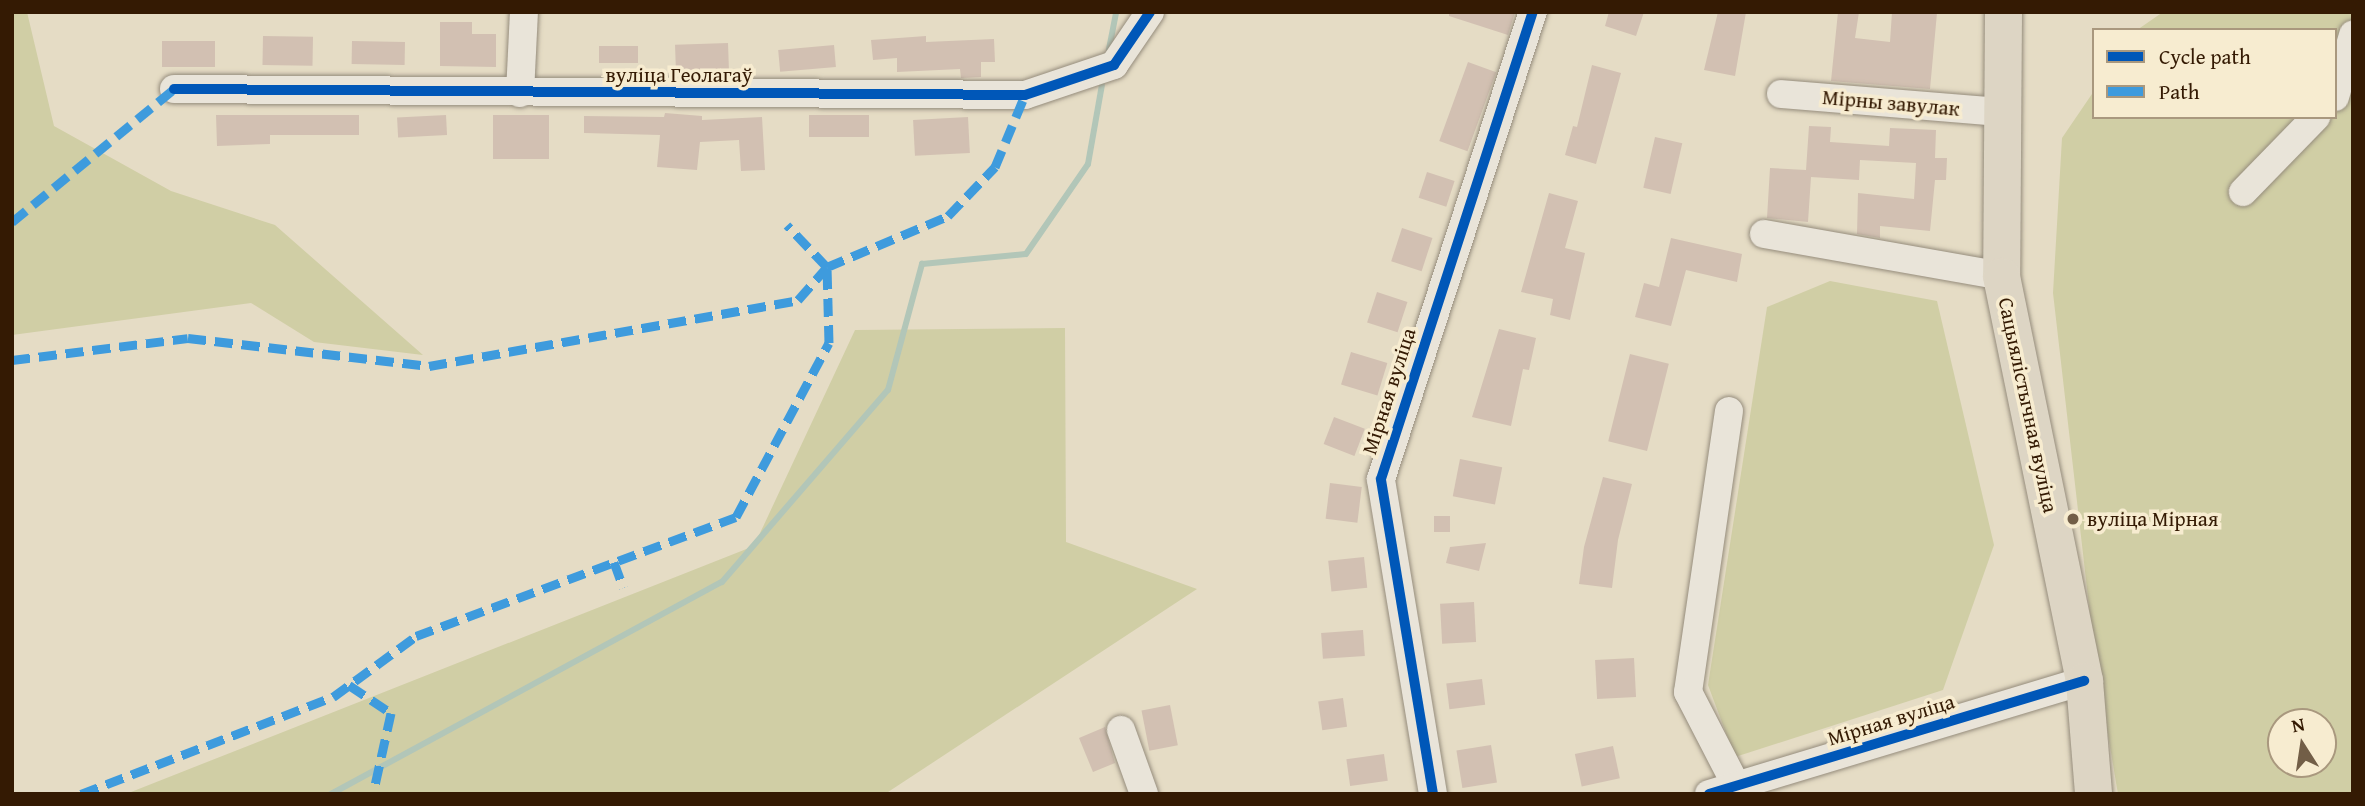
<!DOCTYPE html>
<html>
<head>
<meta charset="utf-8">
<style>
  body { margin:0 }
  #map { position:relative; width:2365px; height:806px; overflow:hidden; background:#e5dcc5; font-family:"Gentium Book Plus",serif }
  div>[style] { position:absolute }
  .green>* { inset:0; background:#d0cea5 }
  .stream>* { height:6px; margin:-3px; padding:0 3px; transform-origin:3px; border-radius:3px; background:#b2c6b8 }
  .building>* { inset:0; background:#d2c0b2; transform-origin:0 0 }
  .roads { filter:drop-shadow(0 0 2px #958c7c) drop-shadow(0 0 2px #958c7c) }
  .minor>* { height:28px; margin:-14px; padding:0 14px; transform-origin:14px; border-radius:14px; background:#e9e4d9 }
  .major>* { height:37px; margin:-18.5px; padding:0 18.5px; transform-origin:18.5px; border-radius:18.5px; background:#ddd5c4 }
  .quiet>* { height:9px; margin-top:-4.5px; transform-origin:0; background:repeating-linear-gradient(90deg,#3e9bdd 0 18px,transparent 0 27px) }
  .cycleway>* { height:10px; margin:-5px; padding:0 5px; transform-origin:5px; border-radius:5px; background:#0057b8 }
  .dots>* { width:19px; height:19px; translate:-50% -50%; box-sizing:border-box; border:4px solid #f7ecd0; border-radius:50% }
  span { translate:-50% -50%; white-space:nowrap; text-align:center; line-height:1.15; -webkit-text-stroke:7px #f7ecd0; paint-order:stroke }
  .street-label { font-size:21px; color:#341a03 }
  .poi-label { font-size:21px; color:#341a03 }
  .left { translate:0 -50%; text-align:left }
  .frame { position:absolute; inset:0; border:14px solid #341a03; pointer-events:none }
  .legend { position:absolute; left:2092px; top:28px; width:245px; height:91px; box-sizing:border-box; background:#f7ecd0; border:2px solid #a9987e; margin:0; padding:9px 12px; list-style:none; font-size:21px; color:#341a03 }
  .legend li { display:flex; align-items:center; gap:14px; height:35px }
  .legend b { width:35px; border:2px solid #a9987e }
  .north { position:absolute; left:2267px; top:708px; width:70px; height:70px; box-sizing:border-box; background:#f7ecd0; border:2px solid #a9987e; border-radius:50%; rotate:348deg; font-size:19px; font-weight:700; line-height:28px; text-align:center; color:#341a03 }
  .north::after { content:''; display:block; margin:auto; width:24px; height:32px; background:#725e47; clip-path:polygon(50% 0,100% 100%,50% 72%,0 100%) }
</style>
</head>
<body>
<div id="map">
  <div class="green">
    <div style="clip-path:polygon(12px 12px,27px 12px,54px 126px,171px 191px,275px 225px,423px 355px,314px 342px,251px 303px,12px 335px)"></div>
    <div style="clip-path:polygon(evenodd,2163px 12px,2353px 12px,2353px 794px,2118px 794px,2095px 658px,2053px 293px,2062px 138px,2094px 91px,2094px 117px,2335px 117px,2335px 30px,2137px 30px,2163px 12px,2281px 722px,2323px 722px,2323px 764px,2281px 764px,2281px 722px)"></div>
    <div style="clip-path:polygon(1830px 281px,1937px 301px,1994px 545px,1943px 690px,1735px 757px,1708px 685px,1767px 307px)"></div>
    <div style="clip-path:polygon(1065px 328px,1066px 542px,1197px 589px,885px 794px,126px 794px,754px 546px,855px 330px)"></div>
  </div>
  <div class="stream">
    <div style="left:1109px;top:49px;width:38px;rotate:-79deg"></div>
    <div style="left:331px;top:794px;width:445px;rotate:-28.5deg"></div>
    <div style="left:722px;top:582px;width:254px;rotate:-49.2deg"></div>
    <div style="left:888px;top:390px;width:131px;rotate:-74.9deg"></div>
    <div style="left:922px;top:264px;width:104px;rotate:-5.5deg"></div>
    <div style="left:1026px;top:254px;width:109px;rotate:-55.4deg"></div>
    <div style="left:1088px;top:164px;width:80px;rotate:-80deg"></div>
  </div>
  <div class="building">
    <div style="clip-path:polygon(1449px 12px,1515px 12px,1508px 35px,1449px 16px)"></div>
    <div style="clip-path:polygon(1609px 12px,1644px 12px,1636px 36px,1605px 26px)"></div>
    <div style="clip-path:polygon(1718px 12px,1746px 12px,1735px 76px,1704px 70px)"></div>
    <div style="clip-path:polygon(1838px 12px,1859px 12px,1855px 38px,1890px 42px,1892px 12px,1937px 13px,1930px 89px,1831px 81px)"></div>
    <div style="clip-path:polygon(440px 22px,472px 22px,472px 34px,496px 34px,496px 67px,440px 66px)"></div>
    <div style="left:263px;top:36px;width:50px;height:29px;rotate:1deg"></div>
    <div style="clip-path:polygon(926px 36px,926px 42px,994px 39px,995px 62px,981px 62px,981px 77px,961px 78px,960px 69px,897px 72px,897px 58px,873px 60px,871px 40px)"></div>
    <div style="left:162px;top:41px;width:53px;height:26px"></div>
    <div style="left:352px;top:41px;width:53px;height:23px;rotate:1deg"></div>
    <div style="left:728px;top:43px;width:26px;height:53px;rotate:88deg"></div>
    <div style="left:834px;top:45px;width:22px;height:56px;rotate:85deg"></div>
    <div style="left:599px;top:46px;width:39px;height:17px"></div>
    <div style="left:1468px;top:62px;width:30px;height:84px;rotate:20deg"></div>
    <div style="clip-path:polygon(1592px 65px,1621px 73px,1596px 164px,1565px 155px,1573px 126px,1577px 127px)"></div>
    <div style="clip-path:polygon(665px 113px,702px 116px,702px 120px,762px 117px,765px 170px,741px 171px,739px 140px,700px 142px,697px 170px,657px 167px,660px 135px,584px 133px,584px 116px,664px 117px)"></div>
    <div style="clip-path:polygon(216px 115px,359px 115px,359px 135px,270px 135px,270px 144px,217px 146px)"></div>
    <div style="left:446px;top:115px;width:20px;height:49px;rotate:87deg"></div>
    <div style="left:549px;top:115px;width:44px;height:56px;rotate:90deg"></div>
    <div style="left:869px;top:115px;width:22px;height:60px;rotate:90deg"></div>
    <div style="left:968px;top:117px;width:36px;height:55px;rotate:87deg"></div>
    <div style="clip-path:polygon(1809px 126px,1831px 127px,1830px 142px,1889px 146px,1890px 128px,1936px 130px,1935px 158px,1947px 158px,1946px 180px,1935px 180px,1930px 231px,1880px 226px,1880px 238px,1857px 234px,1858px 193px,1914px 199px,1916px 163px,1860px 160px,1859px 180px,1811px 177px,1808px 222px,1767px 218px,1770px 168px,1806px 170px)"></div>
    <div style="left:1655px;top:137px;width:28px;height:52px;rotate:13deg"></div>
    <div style="left:1427px;top:172px;width:29px;height:27px;rotate:18deg"></div>
    <div style="clip-path:polygon(1549px 193px,1578px 201px,1565px 248px,1585px 253px,1570px 320px,1550px 315px,1553px 299px,1521px 292px)"></div>
    <div style="left:1402px;top:228px;width:32px;height:35px;rotate:18deg"></div>
    <div style="clip-path:polygon(1671px 238px,1742px 254px,1737px 282px,1686px 270px,1671px 326px,1635px 317px,1644px 283px,1659px 287px)"></div>
    <div style="left:1377px;top:292px;width:32px;height:32px;rotate:18deg"></div>
    <div style="clip-path:polygon(1499px 329px,1536px 338px,1529px 370px,1523px 369px,1511px 426px,1472px 417px)"></div>
    <div style="left:1351px;top:352px;width:38px;height:34px;rotate:17deg"></div>
    <div style="left:1630px;top:354px;width:40px;height:90px;rotate:14deg"></div>
    <div style="left:1334px;top:417px;width:33px;height:29px;rotate:21deg"></div>
    <div style="left:1460px;top:459px;width:43px;height:38px;rotate:11deg"></div>
    <div style="clip-path:polygon(1603px 477px,1632px 484px,1618px 540px,1612px 588px,1579px 584px,1584px 547px)"></div>
    <div style="left:1330px;top:483px;width:32px;height:36px;rotate:7deg"></div>
    <div style="left:1450px;top:516px;width:16px;height:16px;rotate:90deg"></div>
    <div style="clip-path:polygon(1486px 543px,1479px 571px,1446px 563px,1450px 547px)"></div>
    <div style="left:1364px;top:557px;width:31px;height:36px;rotate:84deg"></div>
    <div style="left:1474px;top:602px;width:40px;height:34px;rotate:87deg"></div>
    <div style="left:1363px;top:630px;width:26px;height:42px;rotate:86deg"></div>
    <div style="left:1634px;top:658px;width:39px;height:39px;rotate:87deg"></div>
    <div style="left:1482px;top:679px;width:26px;height:36px;rotate:83deg"></div>
    <div style="left:1343px;top:698px;width:29px;height:25px;rotate:82deg"></div>
    <div style="left:1170px;top:705px;width:41px;height:29px;rotate:79deg"></div>
    <div style="clip-path:polygon(1105px 727px,1115px 763px,1093px 772px,1079px 738px)"></div>
    <div style="left:1491px;top:745px;width:38px;height:35px;rotate:81deg"></div>
    <div style="left:1613px;top:746px;width:33px;height:39px;rotate:78deg"></div>
    <div style="left:1384px;top:754px;width:27px;height:38px;rotate:82deg"></div>
  </div>
  <div class="roads">
    <div class="minor">
      <div style="left:174px;top:89px;width:851px;rotate:0.4deg"></div>
      <div style="left:1025px;top:95px;width:94px;rotate:-18.6deg"></div>
      <div style="left:1114px;top:65px;width:64px;rotate:-55.8deg"></div>
      <div style="left:520px;top:93px;width:81px;rotate:-87.2deg"></div>
      <div style="left:1781px;top:94px;width:221px;rotate:4.7deg"></div>
      <div style="left:2335px;top:97px;width:65px;rotate:-73.8deg"></div>
      <div style="left:2243px;top:192px;width:105px;rotate:-45.8deg"></div>
      <div style="left:1764px;top:234px;width:241px;rotate:10deg"></div>
      <div style="left:1729px;top:411px;width:284px;rotate:98.3deg"></div>
      <div style="left:1688px;top:692px;width:107px;rotate:62.7deg"></div>
      <div style="left:1121px;top:730px;width:68px;rotate:70.2deg"></div>
      <div style="left:1433px;top:794px;width:319px;rotate:-99.4deg"></div>
      <div style="left:1381px;top:479px;width:491px;rotate:-72deg"></div>
      <div style="left:1709px;top:794px;width:392px;rotate:-16.8deg"></div>
    </div>
    <div class="major">
      <div style="left:2003px;top:12px;width:264px;rotate:90.4deg"></div>
      <div style="left:2001px;top:276px;width:413px;rotate:78.4deg"></div>
      <div style="left:2084px;top:681px;width:113px;rotate:85.4deg"></div>
    </div>
  </div>
  <div class="quiet">
    <div style="left:12px;top:222px;width:210px;rotate:-39.4deg"></div>
    <div style="left:12px;top:360px;width:177px;rotate:-7.1deg"></div>
    <div style="left:188px;top:338px;width:243px;rotate:6.6deg"></div>
    <div style="left:429px;top:366px;width:375px;rotate:-10.1deg"></div>
    <div style="left:798px;top:300px;width:44px;rotate:-48.7deg"></div>
    <div style="left:827px;top:267px;width:58px;rotate:-133.6deg"></div>
    <div style="left:614px;top:562px;width:27px;rotate:70deg"></div>
    <div style="left:349px;top:685px;width:50px;rotate:33.7deg"></div>
    <div style="left:391px;top:713px;width:83px;rotate:102.5deg"></div>
    <div style="left:81px;top:794px;width:270px;rotate:-21.1deg"></div>
    <div style="left:333px;top:697px;width:103px;rotate:-36.3deg"></div>
    <div style="left:416px;top:636px;width:341px;rotate:-20.4deg"></div>
    <div style="left:736px;top:517px;width:197px;rotate:-61.9deg"></div>
    <div style="left:829px;top:343px;width:76px;rotate:-91.5deg"></div>
    <div style="left:827px;top:267px;width:131px;rotate:-22.9deg"></div>
    <div style="left:948px;top:216px;width:68px;rotate:-46.2deg"></div>
    <div style="left:995px;top:167px;width:78px;rotate:-67.4deg"></div>
  </div>
  <div class="cycleway">
    <div style="left:174px;top:89px;width:851px;rotate:0.4deg"></div>
    <div style="left:1025px;top:95px;width:94px;rotate:-18.6deg"></div>
    <div style="left:1114px;top:65px;width:64px;rotate:-55.8deg"></div>
    <div style="left:1433px;top:794px;width:319px;rotate:-99.4deg"></div>
    <div style="left:1381px;top:479px;width:491px;rotate:-72deg"></div>
    <div style="left:1709px;top:794px;width:392px;rotate:-16.8deg"></div>
  </div>
  <div class="dots">
    <div style="left:2073px;top:519px;background:#725e47"></div>
  </div>
  <div class="street-label">
    <span style="left:679px;top:75px">вуліца Геолагаў</span>
    <span style="left:1891px;top:103px;rotate:5deg">Мірны завулак</span>
    <span style="left:1389px;top:391px;rotate:-72deg">Мірная вуліца</span>
    <span style="left:2028px;top:405px;rotate:78deg">Сацыялістычная вуліца</span>
    <span style="left:1891px;top:720px;rotate:-17deg">Мірная вуліца</span>
  </div>
  <div class="poi-label">
    <span class="left" style="left:2087px;top:519px">вуліца Мірная</span>
  </div>
  <div class="frame"></div>
  <ul class="legend">
  <li><b style="height:9px;background:#0057b8"></b>Cycle path</li>
  <li><b style="height:9px;background:#3e9bdd"></b>Path</li>
  </ul>
  <div class="north">N</div>
</div>
</body>
</html>
